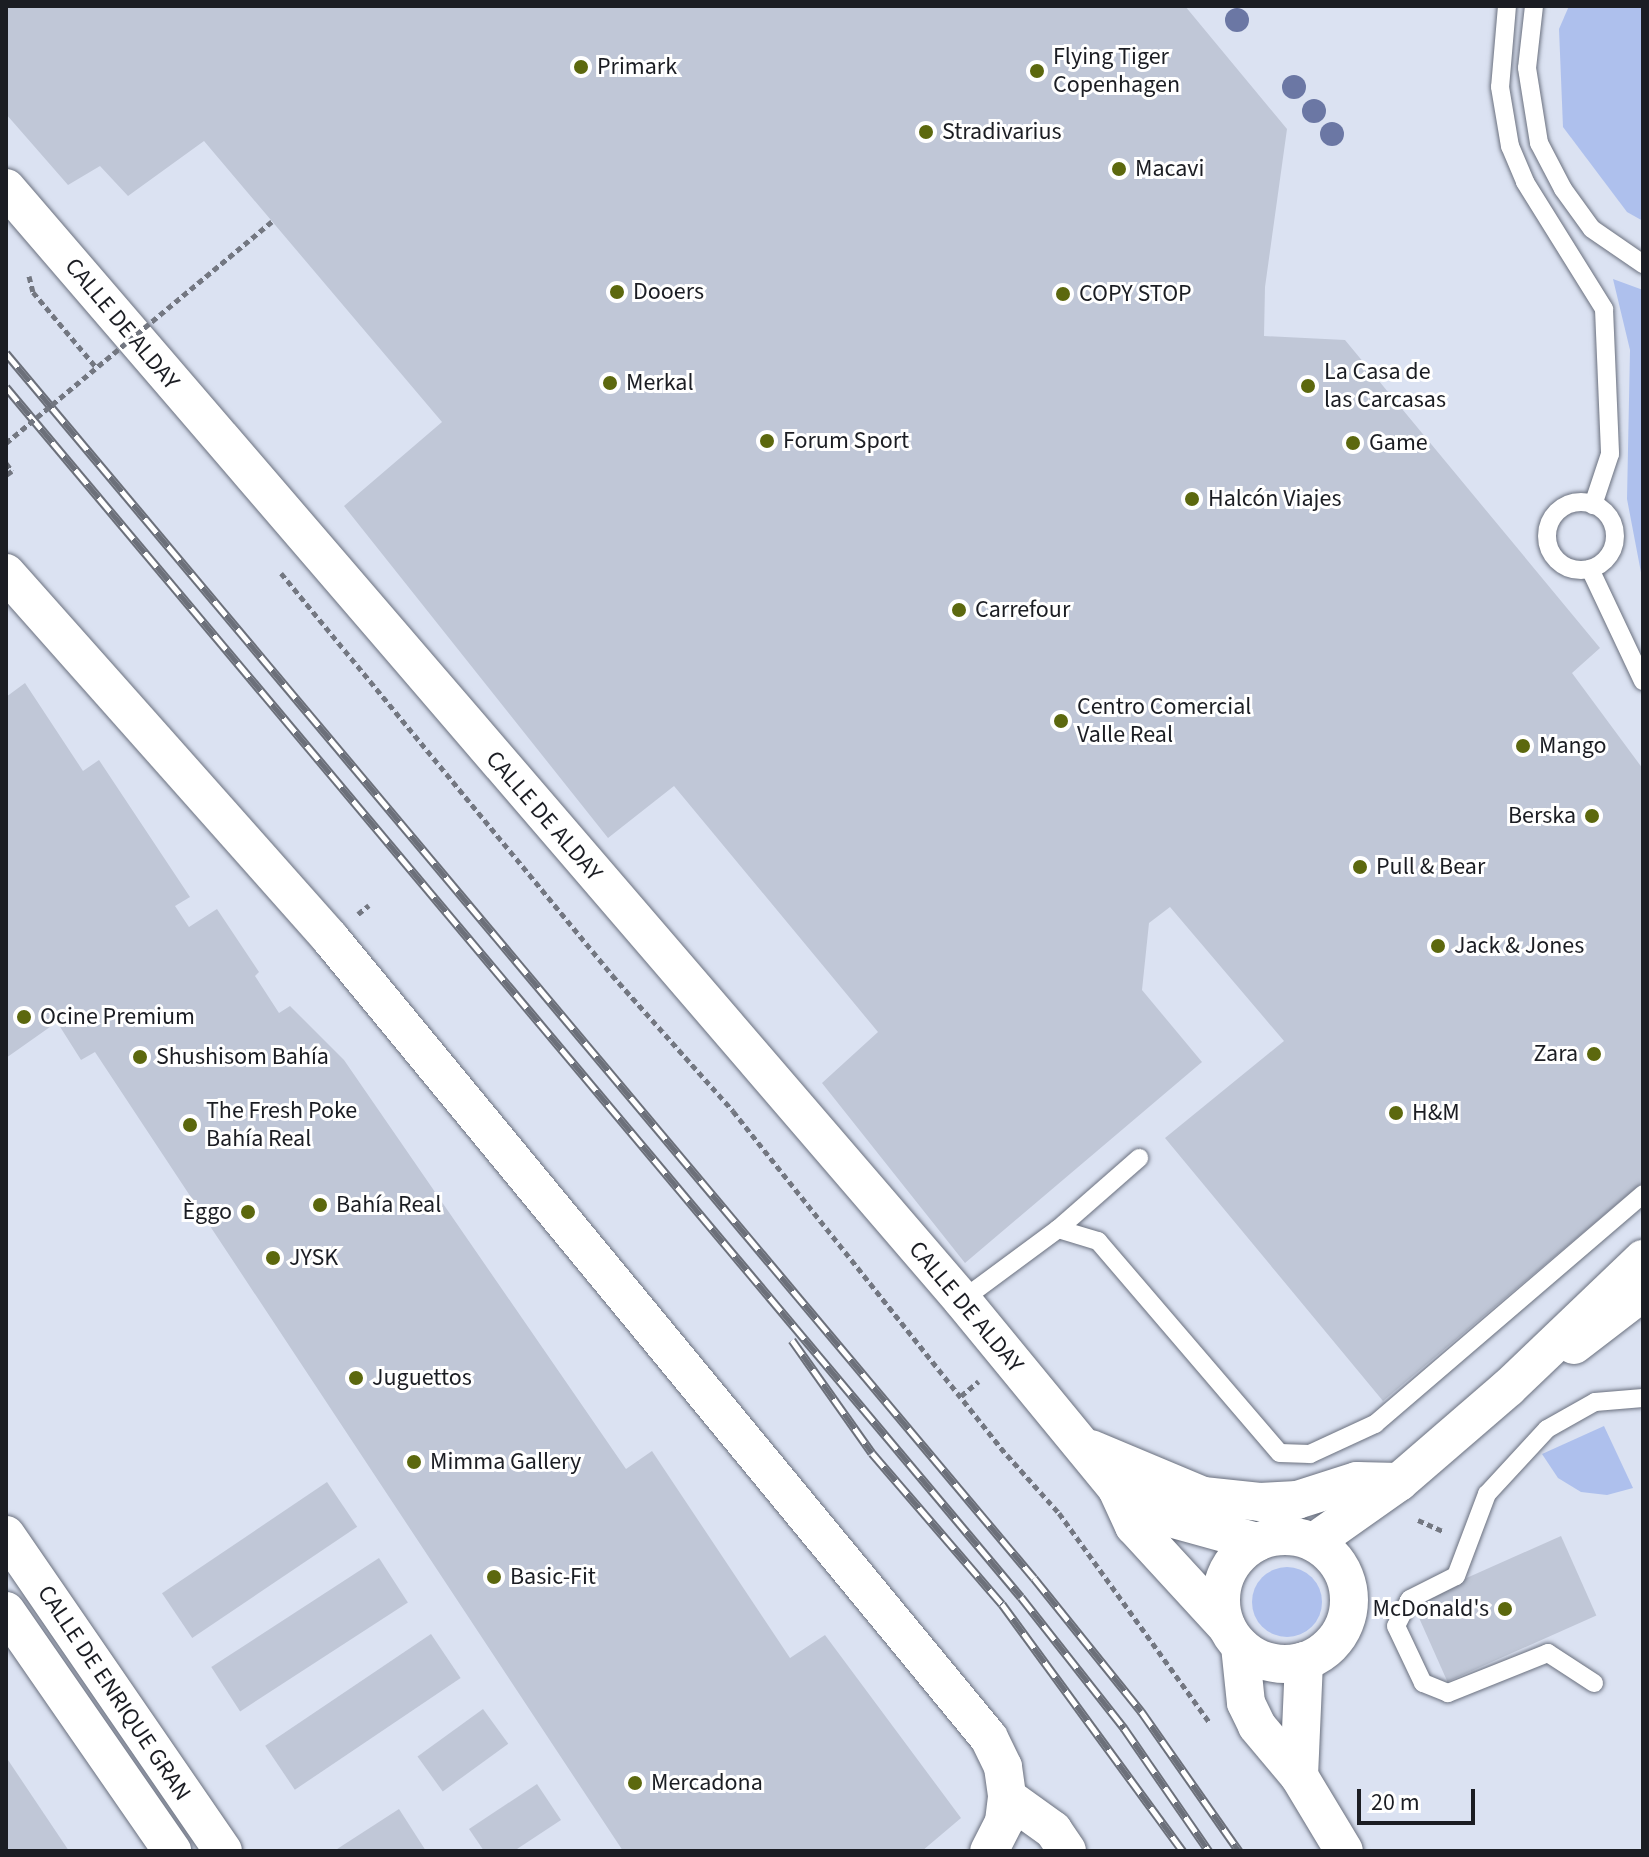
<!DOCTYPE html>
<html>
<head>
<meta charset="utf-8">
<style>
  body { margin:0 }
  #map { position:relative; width:1649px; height:1857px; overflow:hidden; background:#dbe2f2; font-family:"Source Sans 3",sans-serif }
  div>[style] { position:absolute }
  .green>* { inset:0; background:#aec0ed }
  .round { border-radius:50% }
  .building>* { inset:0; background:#c0c7d7; transform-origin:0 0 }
  .path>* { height:5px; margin-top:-2.5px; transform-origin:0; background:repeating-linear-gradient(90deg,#737781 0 6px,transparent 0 10px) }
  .roads { filter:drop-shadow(0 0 2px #6a707e) drop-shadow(0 0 2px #6a707e) }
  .service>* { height:18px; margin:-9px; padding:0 9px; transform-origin:9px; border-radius:9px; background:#fff }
  .service>.ring { margin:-9px; padding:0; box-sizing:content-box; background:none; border:18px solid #fff; border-radius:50% }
  .minor>* { height:38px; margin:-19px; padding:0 19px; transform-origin:19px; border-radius:19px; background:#fff }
  .minor>.ring { margin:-19px; padding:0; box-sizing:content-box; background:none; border:38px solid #fff; border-radius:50% }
  .rail>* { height:9px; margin-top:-4.5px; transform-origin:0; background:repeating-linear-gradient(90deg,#fff 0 18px,#6c707a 0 36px); box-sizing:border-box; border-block:2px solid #6c707a }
  .path-bridge>* { height:5px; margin-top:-2.5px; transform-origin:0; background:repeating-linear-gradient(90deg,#737781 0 6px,transparent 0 10px) }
  .trees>* { width:24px; height:24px; margin:-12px; border-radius:50%; background:#6b77a4 }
  .dots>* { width:22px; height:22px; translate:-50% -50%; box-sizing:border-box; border:4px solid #fff; border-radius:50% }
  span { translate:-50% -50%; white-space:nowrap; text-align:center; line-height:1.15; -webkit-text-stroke:6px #fff; paint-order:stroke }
  .poi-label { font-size:24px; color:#1b1d23 }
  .left { translate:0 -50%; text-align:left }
  .right { translate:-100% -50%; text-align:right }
  .street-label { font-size:24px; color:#1b1d23 }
  .frame { position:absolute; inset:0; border:8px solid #1b1d23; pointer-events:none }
  .scale { position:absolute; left:1357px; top:1789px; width:118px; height:36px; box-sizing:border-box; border:4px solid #1b1d23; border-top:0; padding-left:10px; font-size:24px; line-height:28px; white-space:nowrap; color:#1b1d23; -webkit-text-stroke:6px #fff; paint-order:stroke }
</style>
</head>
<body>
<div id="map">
  <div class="green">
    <div style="clip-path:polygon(1569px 6px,1643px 6px,1643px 221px,1627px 212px,1563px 127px,1559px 29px)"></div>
    <div style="clip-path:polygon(1613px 279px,1643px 290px,1643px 583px,1627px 499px,1630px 350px)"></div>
    <div style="clip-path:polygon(1604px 1426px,1633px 1488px,1607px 1495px,1581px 1492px,1558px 1478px,1542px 1454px)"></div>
    <div class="round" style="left:1252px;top:1567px;width:70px;height:70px"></div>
  </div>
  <div class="building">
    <div style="clip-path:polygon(6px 6px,1185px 6px,1287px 129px,1265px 287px,1264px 336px,1345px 340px,1600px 648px,1572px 673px,1643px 769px,1643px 1182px,1383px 1401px,1165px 1138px,1284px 1041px,1170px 907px,1149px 923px,1142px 990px,1202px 1062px,965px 1263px,822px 1083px,878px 1032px,674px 786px,608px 838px,344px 506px,442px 422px,204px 141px,128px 196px,100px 166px,68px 185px,6px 114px)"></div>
    <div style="clip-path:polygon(25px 683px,83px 771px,99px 760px,190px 897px,175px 906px,189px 927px,217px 909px,259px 972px,255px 976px,279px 1013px,290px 1006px,344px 1060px,626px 1469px,652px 1451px,790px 1658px,825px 1635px,961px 1818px,922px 1851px,623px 1851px,95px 1052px,81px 1060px,57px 1022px,6px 1058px,6px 697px)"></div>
    <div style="left:327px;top:1482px;width:54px;height:199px;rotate:56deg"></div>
    <div style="left:1561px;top:1536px;width:87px;height:163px;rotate:66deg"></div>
    <div style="left:379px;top:1558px;width:53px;height:200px;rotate:57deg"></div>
    <div style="left:431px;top:1634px;width:53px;height:200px;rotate:56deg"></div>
    <div style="left:483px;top:1709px;width:43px;height:81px;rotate:54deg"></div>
    <div style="clip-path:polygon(6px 1757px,69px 1851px,6px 1851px)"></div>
    <div style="clip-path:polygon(537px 1784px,561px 1820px,514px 1851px,484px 1851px,469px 1829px)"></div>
    <div style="clip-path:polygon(399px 1809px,426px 1851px,334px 1851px)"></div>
  </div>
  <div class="path">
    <div style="left:29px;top:276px;width:16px;rotate:76deg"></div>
    <div style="left:33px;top:292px;width:98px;rotate:50deg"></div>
    <div style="left:6px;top:463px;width:10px;rotate:53deg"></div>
    <div style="left:12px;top:471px;width:7px;rotate:146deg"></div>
    <div style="left:281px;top:573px;width:521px;rotate:50.53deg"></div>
    <div style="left:612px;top:975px;width:182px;rotate:48.3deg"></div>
    <div style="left:733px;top:1111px;width:440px;rotate:51.5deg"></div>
    <div style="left:1007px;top:1455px;width:78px;rotate:48.1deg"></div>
    <div style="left:1059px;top:1513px;width:257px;rotate:54.3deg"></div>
    <div style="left:358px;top:914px;width:14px;rotate:-39deg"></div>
    <div style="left:961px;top:1396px;width:23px;rotate:-40deg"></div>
    <div style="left:1418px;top:1520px;width:27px;rotate:24deg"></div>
  </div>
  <div class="roads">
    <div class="service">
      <div style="left:1507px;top:6px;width:81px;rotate:94.9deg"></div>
      <div style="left:1500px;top:87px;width:60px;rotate:80.4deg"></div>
      <div style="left:1510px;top:146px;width:39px;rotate:67deg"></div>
      <div style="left:1525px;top:182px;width:150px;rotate:58.1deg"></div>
      <div style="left:1604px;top:309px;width:145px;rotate:87.6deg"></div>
      <div style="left:1610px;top:454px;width:54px;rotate:108.4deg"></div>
      <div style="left:1534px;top:6px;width:62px;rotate:96.4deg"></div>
      <div style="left:1527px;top:68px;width:76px;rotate:80.9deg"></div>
      <div style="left:1539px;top:143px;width:52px;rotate:62.4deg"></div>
      <div style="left:1563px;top:189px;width:49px;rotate:54.1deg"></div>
      <div style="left:1592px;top:229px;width:62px;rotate:34.5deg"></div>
      <div class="ring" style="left:1547px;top:502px;width:50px;height:50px"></div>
      <div style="left:1590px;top:569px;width:124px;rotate:64.7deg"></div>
      <div style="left:1058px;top:1229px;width:108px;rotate:-41.2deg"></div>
      <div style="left:962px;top:1300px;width:119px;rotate:-36.5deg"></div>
      <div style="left:1058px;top:1229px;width:42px;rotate:16.7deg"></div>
      <div style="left:1098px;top:1241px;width:279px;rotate:49.4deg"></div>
      <div style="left:1280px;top:1453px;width:30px;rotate:2deg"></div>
      <div style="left:1310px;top:1454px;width:72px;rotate:-24.8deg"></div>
      <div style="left:1375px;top:1424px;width:353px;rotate:-40.6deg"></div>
      <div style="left:1594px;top:1683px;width:55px;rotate:-146.9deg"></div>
      <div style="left:1548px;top:1653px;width:108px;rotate:158.2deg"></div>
      <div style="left:1448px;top:1693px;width:27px;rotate:-158deg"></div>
      <div style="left:1423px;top:1683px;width:63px;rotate:-115.3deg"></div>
      <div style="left:1396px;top:1626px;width:30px;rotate:-63deg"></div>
      <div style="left:1410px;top:1599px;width:51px;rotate:-26.6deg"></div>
      <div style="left:1456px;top:1576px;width:88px;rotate:-69.3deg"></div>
      <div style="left:1487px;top:1494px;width:88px;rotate:-47.3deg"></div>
      <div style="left:1547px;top:1429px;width:55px;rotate:-29.4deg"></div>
      <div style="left:1595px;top:1402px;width:48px;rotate:-4.8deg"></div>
    </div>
    <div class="minor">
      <div style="left:6px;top:188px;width:1466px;rotate:49.31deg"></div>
      <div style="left:962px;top:1300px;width:244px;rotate:50.6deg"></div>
      <div style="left:1117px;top:1489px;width:41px;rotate:65.3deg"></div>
      <div style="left:1134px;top:1526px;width:136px;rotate:47.4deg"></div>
      <div style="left:6px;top:573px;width:488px;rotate:48.4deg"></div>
      <div style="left:330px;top:938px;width:1036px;rotate:50.52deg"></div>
      <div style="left:989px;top:1738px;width:32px;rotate:64deg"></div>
      <div style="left:1003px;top:1767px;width:30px;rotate:82deg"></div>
      <div style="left:1007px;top:1797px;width:25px;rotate:97deg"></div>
      <div style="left:1004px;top:1822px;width:33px;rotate:117deg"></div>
      <div style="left:1574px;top:1345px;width:87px;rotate:-37.5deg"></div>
      <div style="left:1091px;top:1449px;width:121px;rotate:22.8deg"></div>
      <div style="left:1203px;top:1496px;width:57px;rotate:6deg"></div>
      <div style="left:1260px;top:1502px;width:37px;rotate:-3deg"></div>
      <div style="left:1297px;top:1500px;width:63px;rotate:-17.6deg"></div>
      <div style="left:1357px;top:1481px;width:42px;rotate:1.4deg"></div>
      <div style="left:1117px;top:1489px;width:49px;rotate:31.8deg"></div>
      <div style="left:1159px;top:1515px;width:102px;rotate:15.4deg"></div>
      <div style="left:6px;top:1535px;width:383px;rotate:55.5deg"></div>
      <div class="ring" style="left:1221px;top:1536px;width:90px;height:90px"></div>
      <div style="left:1314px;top:1542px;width:104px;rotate:-35.2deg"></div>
      <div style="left:1399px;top:1482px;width:144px;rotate:-40.8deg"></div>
      <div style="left:1508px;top:1388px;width:187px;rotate:-43.7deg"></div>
      <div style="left:6px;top:1611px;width:292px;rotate:55.3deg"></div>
      <div style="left:1240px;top:1646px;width:57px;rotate:84deg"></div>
      <div style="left:1246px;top:1703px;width:25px;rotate:64deg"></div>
      <div style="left:1257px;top:1726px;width:65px;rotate:50deg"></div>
      <div style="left:1299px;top:1776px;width:87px;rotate:59deg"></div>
      <div style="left:1299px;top:1776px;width:115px;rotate:-87.5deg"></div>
      <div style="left:1007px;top:1797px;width:57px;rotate:35.7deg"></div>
      <div style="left:1053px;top:1830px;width:25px;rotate:56deg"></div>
    </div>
  </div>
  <div class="rail">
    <div style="left:6px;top:353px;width:1599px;rotate:50deg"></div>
    <div style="left:1034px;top:1578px;width:171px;rotate:51.2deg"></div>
    <div style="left:1141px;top:1711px;width:171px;rotate:55deg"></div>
    <div style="left:6px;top:387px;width:1579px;rotate:50.01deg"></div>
    <div style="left:1021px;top:1597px;width:167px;rotate:51.8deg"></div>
    <div style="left:1124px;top:1728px;width:150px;rotate:55.4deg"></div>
    <div style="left:792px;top:1340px;width:138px;rotate:54.7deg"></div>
    <div style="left:872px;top:1453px;width:199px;rotate:49.3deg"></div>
    <div style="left:1002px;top:1604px;width:306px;rotate:53.8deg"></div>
  </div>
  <div class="path-bridge">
    <div style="left:6px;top:443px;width:346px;rotate:-39.8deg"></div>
  </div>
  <div class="trees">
    <div style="left:1237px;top:20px"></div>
    <div style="left:1294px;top:87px"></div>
    <div style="left:1314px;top:111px"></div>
    <div style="left:1332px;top:134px"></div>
  </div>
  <div class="dots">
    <div style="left:581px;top:67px;background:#5c680e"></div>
    <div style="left:1037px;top:71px;background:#5c680e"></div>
    <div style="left:926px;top:132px;background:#5c680e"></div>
    <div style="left:1119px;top:169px;background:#5c680e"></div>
    <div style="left:617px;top:292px;background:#5c680e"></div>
    <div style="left:1063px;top:294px;background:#5c680e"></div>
    <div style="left:610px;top:383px;background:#5c680e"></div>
    <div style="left:1308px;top:386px;background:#5c680e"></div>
    <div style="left:767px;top:441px;background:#5c680e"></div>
    <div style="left:1353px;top:443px;background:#5c680e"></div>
    <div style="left:1192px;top:499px;background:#5c680e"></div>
    <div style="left:959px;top:610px;background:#5c680e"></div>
    <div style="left:1061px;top:721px;background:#5c680e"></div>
    <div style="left:1523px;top:746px;background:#5c680e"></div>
    <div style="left:1592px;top:816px;background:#5c680e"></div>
    <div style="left:1360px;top:867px;background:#5c680e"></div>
    <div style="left:1438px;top:946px;background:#5c680e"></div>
    <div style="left:24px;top:1017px;background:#5c680e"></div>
    <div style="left:1594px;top:1054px;background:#5c680e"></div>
    <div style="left:140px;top:1057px;background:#5c680e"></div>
    <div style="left:1396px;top:1113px;background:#5c680e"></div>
    <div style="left:190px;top:1125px;background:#5c680e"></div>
    <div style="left:320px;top:1205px;background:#5c680e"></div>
    <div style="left:248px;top:1212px;background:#5c680e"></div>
    <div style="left:273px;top:1258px;background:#5c680e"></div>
    <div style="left:356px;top:1378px;background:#5c680e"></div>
    <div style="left:414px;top:1462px;background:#5c680e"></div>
    <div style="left:494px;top:1577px;background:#5c680e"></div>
    <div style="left:1505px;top:1609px;background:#5c680e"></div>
    <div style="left:635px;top:1783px;background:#5c680e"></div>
  </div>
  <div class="poi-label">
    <span class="left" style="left:1053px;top:71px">Flying Tiger<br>Copenhagen</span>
    <span class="left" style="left:597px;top:67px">Primark</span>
    <span class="left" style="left:942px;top:132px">Stradivarius</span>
    <span class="left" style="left:1135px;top:169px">Macavi</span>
    <span class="left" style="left:633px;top:292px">Dooers</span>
    <span class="left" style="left:1079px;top:294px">COPY STOP</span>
    <span class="left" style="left:1324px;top:386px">La Casa de<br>las Carcasas</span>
    <span class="left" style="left:626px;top:383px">Merkal</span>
    <span class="left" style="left:783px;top:441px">Forum Sport</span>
    <span class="left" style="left:1369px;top:443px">Game</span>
    <span class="left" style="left:1208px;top:499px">Halcón Viajes</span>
    <span class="left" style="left:975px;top:610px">Carrefour</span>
    <span class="left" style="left:1077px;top:721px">Centro Comercial<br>Valle Real</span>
    <span class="left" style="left:1539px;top:746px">Mango</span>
    <span class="right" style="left:1576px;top:816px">Berska</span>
    <span class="left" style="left:1376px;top:867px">Pull &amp; Bear</span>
    <span class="left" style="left:1454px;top:946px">Jack &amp; Jones</span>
    <span class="left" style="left:40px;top:1017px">Ocine Premium</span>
    <span class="right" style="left:1578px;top:1054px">Zara</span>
    <span class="left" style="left:156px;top:1057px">Shushisom Bahía</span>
    <span class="left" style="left:206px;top:1125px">The Fresh Poke<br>Bahía Real</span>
    <span class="left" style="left:1412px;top:1113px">H&amp;M</span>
    <span class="left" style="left:336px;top:1205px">Bahía Real</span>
    <span class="right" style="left:232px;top:1212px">Èggo</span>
    <span class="left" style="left:289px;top:1258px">JYSK</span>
    <span class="left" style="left:372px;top:1378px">Juguettos</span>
    <span class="left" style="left:430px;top:1462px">Mimma Gallery</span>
    <span class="left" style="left:510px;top:1577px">Basic-Fit</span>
    <span class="right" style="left:1489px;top:1609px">McDonald's</span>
    <span class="left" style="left:651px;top:1783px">Mercadona</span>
  </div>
  <div class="street-label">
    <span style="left:122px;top:324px;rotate:50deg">CALLE DE ALDAY</span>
    <span style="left:544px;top:816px;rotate:49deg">CALLE DE ALDAY</span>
    <span style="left:966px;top:1307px;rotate:50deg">CALLE DE ALDAY</span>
    <span style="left:114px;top:1693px;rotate:56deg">CALLE DE ENRIQUE GRAN</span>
  </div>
  <div class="frame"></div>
  <div class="scale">20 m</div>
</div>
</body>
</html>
